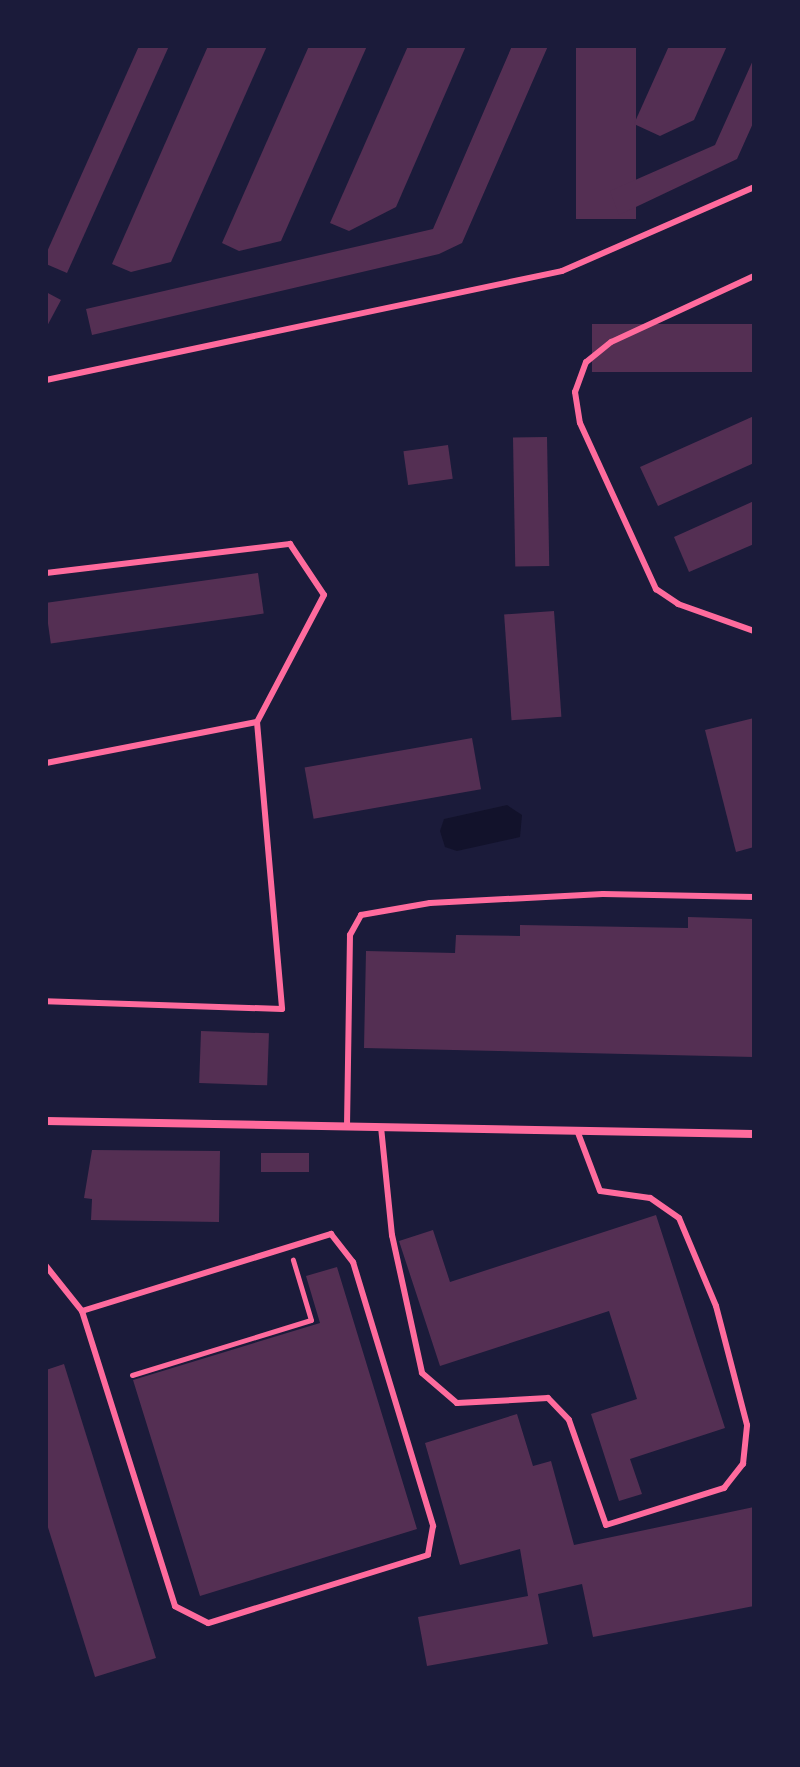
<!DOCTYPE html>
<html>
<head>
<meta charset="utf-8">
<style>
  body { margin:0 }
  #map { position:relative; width:800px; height:1767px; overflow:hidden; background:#1b1b3a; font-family:Lato,sans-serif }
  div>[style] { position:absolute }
  .water>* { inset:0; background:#12122b }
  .building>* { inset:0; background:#542f53; transform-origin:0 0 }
  .path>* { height:5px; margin:-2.5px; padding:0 2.5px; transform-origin:2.5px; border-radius:2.5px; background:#ff6b9d }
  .service>* { height:6px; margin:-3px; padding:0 3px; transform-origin:3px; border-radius:3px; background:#ff6b9d }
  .minor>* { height:8px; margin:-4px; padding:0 4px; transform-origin:4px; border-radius:4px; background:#ff6b9d }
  span { translate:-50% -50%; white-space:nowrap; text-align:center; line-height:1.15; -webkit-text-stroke:7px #1b1b3a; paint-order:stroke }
  .frame { position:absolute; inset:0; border:48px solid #1b1b3a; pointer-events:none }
</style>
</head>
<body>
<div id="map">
  <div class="water">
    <div style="clip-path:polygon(507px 805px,522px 815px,520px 837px,457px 851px,445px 847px,440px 831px,444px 819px)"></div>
  </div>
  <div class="building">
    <div style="clip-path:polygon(139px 46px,169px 46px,67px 273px,46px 264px,46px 254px)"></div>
    <div style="clip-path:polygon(208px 46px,267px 46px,171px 262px,131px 272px,112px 264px)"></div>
    <div style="clip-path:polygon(309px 46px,367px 46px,281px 241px,239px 251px,222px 243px)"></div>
    <div style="clip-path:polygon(408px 46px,466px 46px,396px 207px,349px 231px,330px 223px)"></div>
    <div style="clip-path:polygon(512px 46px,548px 46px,462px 243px,439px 254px,92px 335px,86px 309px,433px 229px)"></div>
    <div style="left:576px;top:46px;width:60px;height:173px"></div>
    <div style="clip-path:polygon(669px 46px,727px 46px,694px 120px,660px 136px,634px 124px)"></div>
    <div style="clip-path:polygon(754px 58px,754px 121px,737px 159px,619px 215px,610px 191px,715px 145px)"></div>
    <div style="clip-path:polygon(46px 292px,61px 300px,46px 328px)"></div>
    <div style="left:754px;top:324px;width:48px;height:162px;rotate:90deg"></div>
    <div style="clip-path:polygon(754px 416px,754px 463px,658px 506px,640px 467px)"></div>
    <div style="left:547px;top:437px;width:129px;height:34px;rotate:89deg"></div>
    <div style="left:448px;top:445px;width:34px;height:45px;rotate:82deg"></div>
    <div style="clip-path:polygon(754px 501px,754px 544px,689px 572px,674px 537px)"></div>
    <div style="left:258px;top:573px;width:41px;height:215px;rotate:82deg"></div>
    <div style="left:554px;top:611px;width:106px;height:50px;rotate:86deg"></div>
    <div style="clip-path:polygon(754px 718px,754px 847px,736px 852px,705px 730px)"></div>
    <div style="left:472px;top:738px;width:52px;height:170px;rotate:80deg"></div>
    <div style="clip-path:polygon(688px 917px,754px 919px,754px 1057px,364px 1048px,366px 951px,455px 953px,456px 935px,520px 936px,520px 925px,688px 928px)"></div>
    <div style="left:201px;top:1031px;width:68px;height:52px;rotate:2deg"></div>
    <div style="clip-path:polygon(92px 1150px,220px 1151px,219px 1222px,91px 1220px,92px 1199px,84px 1198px)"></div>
    <div style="left:261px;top:1153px;width:48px;height:19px"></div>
    <div style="clip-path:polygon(656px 1215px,725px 1428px,630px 1459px,642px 1494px,619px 1501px,591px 1414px,637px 1399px,609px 1311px,440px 1366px,399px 1241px,433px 1230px,450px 1282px)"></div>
    <div style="clip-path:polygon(337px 1267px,417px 1529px,200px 1596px,133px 1380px,320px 1323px,306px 1276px)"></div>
    <div style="clip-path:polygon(64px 1364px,156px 1658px,95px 1677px,46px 1521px,46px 1370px)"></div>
    <div style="clip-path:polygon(517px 1414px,533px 1466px,551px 1461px,574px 1545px,754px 1507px,754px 1606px,593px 1637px,582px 1584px,538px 1594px,548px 1644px,427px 1666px,418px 1617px,528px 1596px,520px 1549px,460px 1565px,425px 1443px)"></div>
  </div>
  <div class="path">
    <div style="left:132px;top:1375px;width:187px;rotate:-17.1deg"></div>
    <div style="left:311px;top:1320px;width:63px;rotate:-106.7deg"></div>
  </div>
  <div class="service">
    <div style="left:754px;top:276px;width:157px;rotate:155.2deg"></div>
    <div style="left:611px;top:342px;width:32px;rotate:141deg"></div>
    <div style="left:586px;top:362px;width:32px;rotate:110deg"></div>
    <div style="left:575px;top:392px;width:31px;rotate:81deg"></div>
    <div style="left:580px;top:423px;width:183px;rotate:65.4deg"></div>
    <div style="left:656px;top:589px;width:27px;rotate:34deg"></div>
    <div style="left:678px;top:604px;width:81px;rotate:19.6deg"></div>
    <div style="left:46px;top:380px;width:527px;rotate:-11.93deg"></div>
    <div style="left:562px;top:271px;width:210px;rotate:-23.6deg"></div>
    <div style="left:46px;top:573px;width:246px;rotate:-6.8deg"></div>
    <div style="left:290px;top:544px;width:61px;rotate:56.3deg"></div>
    <div style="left:324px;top:595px;width:144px;rotate:117.8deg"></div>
    <div style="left:257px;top:722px;width:288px;rotate:85deg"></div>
    <div style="left:282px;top:1009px;width:236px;rotate:-178.1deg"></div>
    <div style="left:46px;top:763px;width:215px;rotate:-11deg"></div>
    <div style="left:347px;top:1126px;width:191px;rotate:-89.1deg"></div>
    <div style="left:350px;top:935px;width:23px;rotate:-61deg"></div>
    <div style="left:361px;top:915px;width:70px;rotate:-9.9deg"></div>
    <div style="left:430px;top:903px;width:173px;rotate:-3deg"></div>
    <div style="left:603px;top:894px;width:151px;rotate:1.1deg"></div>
    <div style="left:381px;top:1127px;width:109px;rotate:84.2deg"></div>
    <div style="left:392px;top:1235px;width:141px;rotate:77.7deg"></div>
    <div style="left:422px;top:1373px;width:46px;rotate:40.6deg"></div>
    <div style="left:457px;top:1403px;width:91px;rotate:-3.1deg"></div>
    <div style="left:548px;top:1398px;width:30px;rotate:46deg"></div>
    <div style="left:569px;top:1420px;width:111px;rotate:70.6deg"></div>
    <div style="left:606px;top:1525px;width:124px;rotate:-17.4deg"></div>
    <div style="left:724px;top:1488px;width:31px;rotate:-52deg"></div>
    <div style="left:743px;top:1464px;width:39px;rotate:-84deg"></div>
    <div style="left:747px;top:1425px;width:123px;rotate:-104.6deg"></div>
    <div style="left:716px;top:1306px;width:95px;rotate:-112.8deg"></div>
    <div style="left:679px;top:1218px;width:35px;rotate:-145deg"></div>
    <div style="left:650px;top:1198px;width:50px;rotate:-172deg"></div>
    <div style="left:600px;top:1191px;width:65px;rotate:-110.7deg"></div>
    <div style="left:46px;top:1266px;width:58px;rotate:51.3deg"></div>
    <div style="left:82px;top:1311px;width:261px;rotate:-17.2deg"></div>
    <div style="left:331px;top:1234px;width:36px;rotate:52deg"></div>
    <div style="left:353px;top:1262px;width:276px;rotate:73.1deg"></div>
    <div style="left:433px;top:1526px;width:29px;rotate:100deg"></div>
    <div style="left:428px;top:1555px;width:230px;rotate:162.8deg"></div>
    <div style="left:208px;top:1623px;width:37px;rotate:-153deg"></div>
    <div style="left:175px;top:1606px;width:309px;rotate:-107.5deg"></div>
  </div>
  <div class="minor">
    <div style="left:46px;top:1121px;width:708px;rotate:1.05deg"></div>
  </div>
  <div class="frame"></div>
</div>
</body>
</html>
